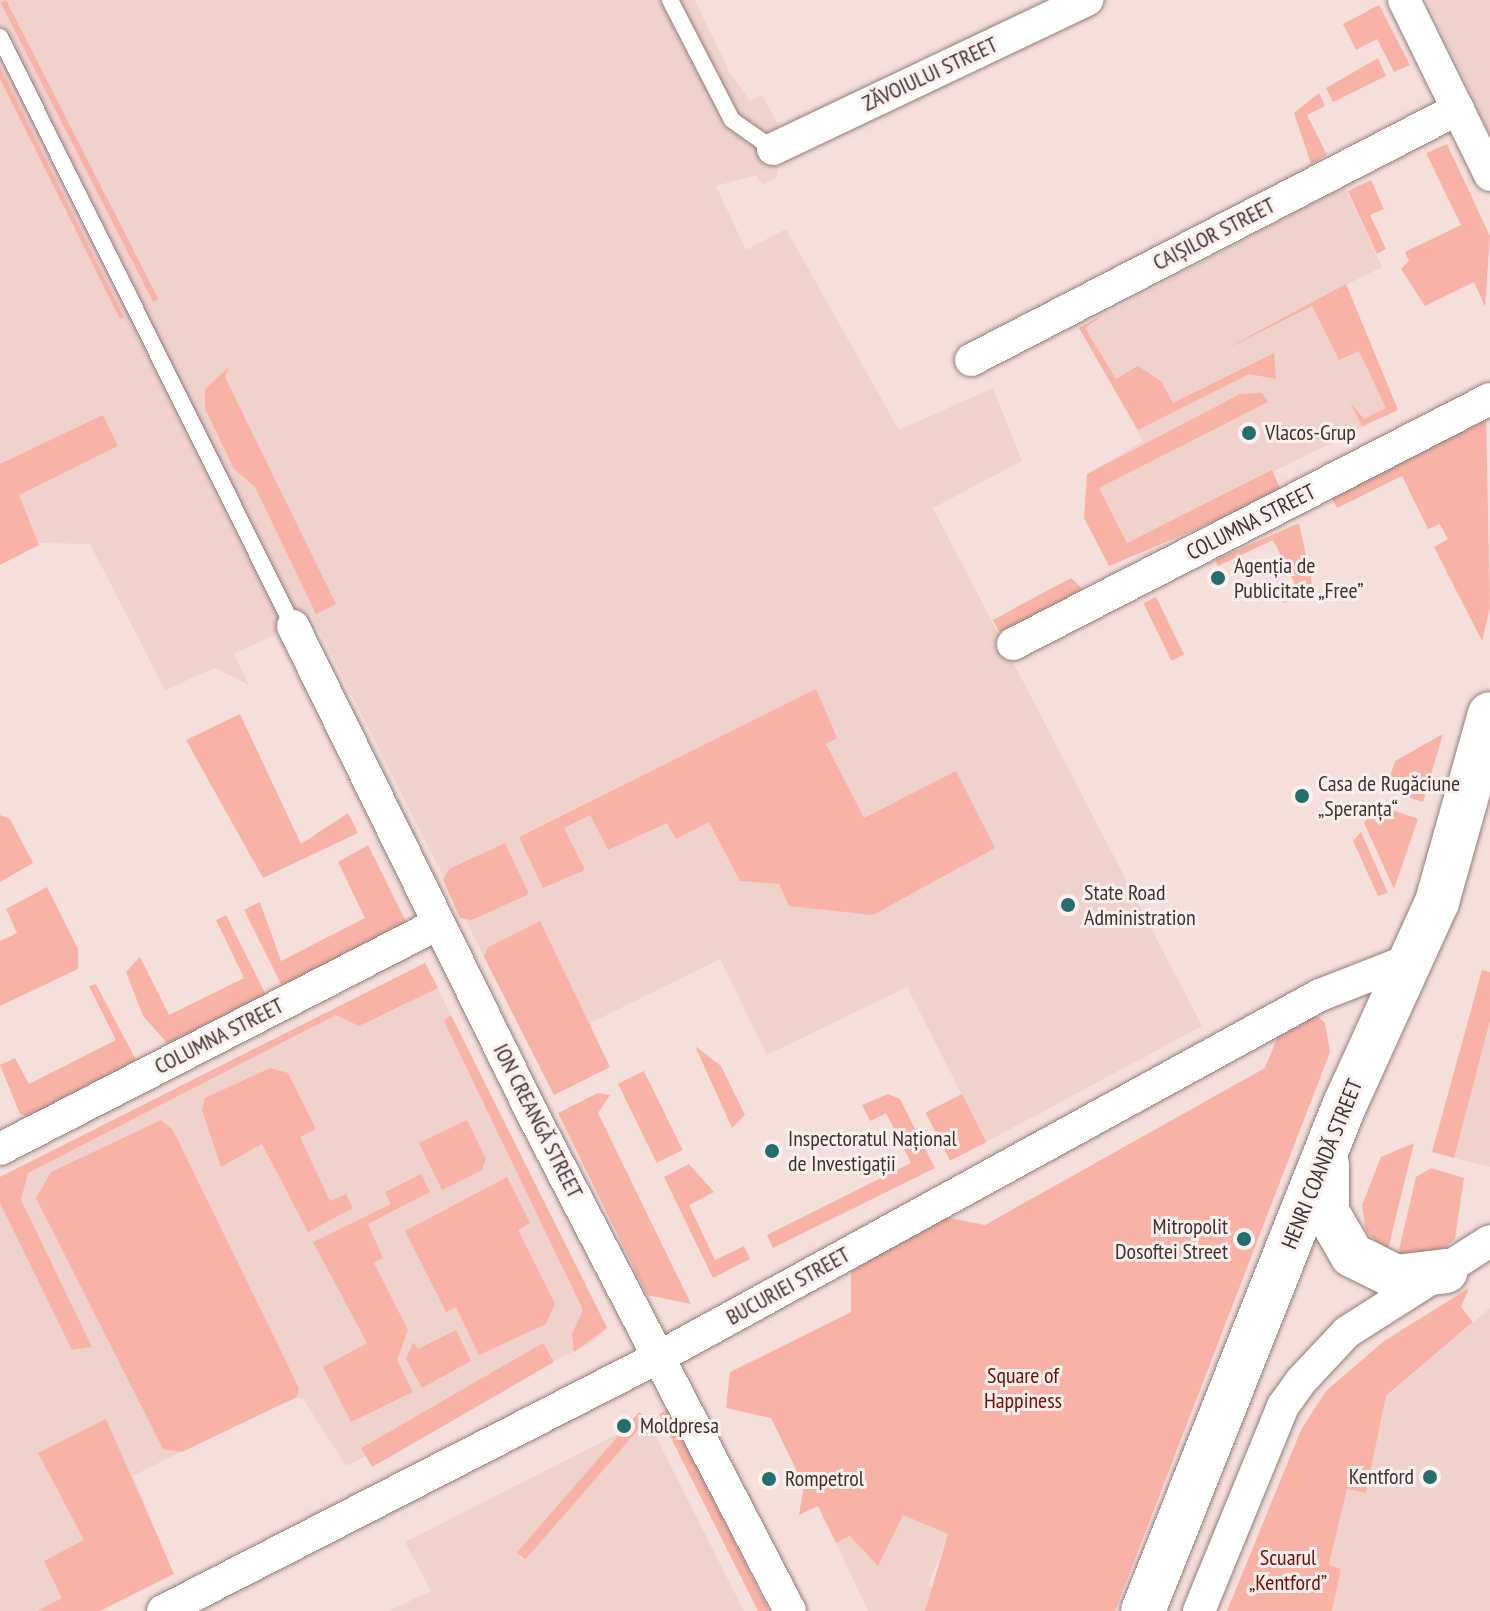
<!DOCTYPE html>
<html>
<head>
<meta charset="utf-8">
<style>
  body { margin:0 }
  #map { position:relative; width:1490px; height:1611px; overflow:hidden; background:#f5dfdb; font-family:"PT Sans Narrow",sans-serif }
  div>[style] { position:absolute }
  .built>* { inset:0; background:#f0d2cc }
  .green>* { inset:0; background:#f9b3a6; transform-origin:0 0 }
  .roads { filter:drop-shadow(0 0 2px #917d79) drop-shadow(0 0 2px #917d79) }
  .lane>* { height:16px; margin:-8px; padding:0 8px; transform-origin:8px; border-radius:8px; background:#fff }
  .street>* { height:32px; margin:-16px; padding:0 16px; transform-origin:16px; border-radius:16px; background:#fff }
  .secondary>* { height:44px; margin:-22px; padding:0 22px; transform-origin:22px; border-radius:22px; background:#fff }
  .dots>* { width:22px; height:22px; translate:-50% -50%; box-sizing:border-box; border:4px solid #fcefec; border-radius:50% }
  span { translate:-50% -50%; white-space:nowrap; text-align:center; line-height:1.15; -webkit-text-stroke:6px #fcefec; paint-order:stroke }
  .street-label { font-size:22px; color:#3d3433 }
  .poi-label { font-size:22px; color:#3d3433 }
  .left { translate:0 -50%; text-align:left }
  .right { translate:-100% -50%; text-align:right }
  .park-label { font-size:22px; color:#770b00 }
</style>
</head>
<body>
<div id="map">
  <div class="built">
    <div style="clip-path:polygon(0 0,695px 0,730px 73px,750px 101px,762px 95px,778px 124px,777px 177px,762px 185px,756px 175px,716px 186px,746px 250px,786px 229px,899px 430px,993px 388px,1022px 461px,933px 508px,1202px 1026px,986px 1142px,907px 987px,767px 1055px,720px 959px,532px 1052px,312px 617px,234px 654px,249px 685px,215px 668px,165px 690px,90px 544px,38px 543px,18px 496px,0 504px)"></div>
    <div style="clip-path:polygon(1427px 0,1490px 0,1490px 135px,1488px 130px)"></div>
    <div style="clip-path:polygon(1345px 186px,1382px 267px,1346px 285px,1398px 410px,1127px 544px,1084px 518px,1087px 474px,1143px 441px,1079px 328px)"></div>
    <div style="clip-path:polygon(425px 963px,607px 1328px,594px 1341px,346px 1466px,303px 1399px,292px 1396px,133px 1476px,163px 1548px,37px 1611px,0 1611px,0 1177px)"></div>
    <div style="clip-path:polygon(1490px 1021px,1490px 1167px,1454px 1158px)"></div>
    <div style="clip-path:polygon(1490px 1308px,1490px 1611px,1332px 1611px,1341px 1569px,1329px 1566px,1347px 1489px,1366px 1492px,1386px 1397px)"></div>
    <div style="clip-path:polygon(647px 1419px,744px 1611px,388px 1611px,431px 1591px,405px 1542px)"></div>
    <div style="clip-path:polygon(903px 1515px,949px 1534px,928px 1585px,935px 1589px,925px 1611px,868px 1611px,836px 1543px)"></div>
  </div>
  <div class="green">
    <div style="left:6px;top:0;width:336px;height:6px;rotate:63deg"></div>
    <div style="clip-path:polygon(1379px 5px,1410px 65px,1394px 72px,1377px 39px,1356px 50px,1343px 24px)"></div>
    <div style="clip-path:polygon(1378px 58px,1386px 76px,1333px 102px,1326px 88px)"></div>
    <div style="clip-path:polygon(0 67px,124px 317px,120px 319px,0 79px)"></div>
    <div style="clip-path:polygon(1319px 93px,1325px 106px,1307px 115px,1327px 155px,1311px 164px,1294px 113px)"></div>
    <div style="clip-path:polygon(1447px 144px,1490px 236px,1485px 307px,1474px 282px,1425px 306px,1401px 269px,1409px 261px,1405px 252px,1461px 225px,1426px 153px)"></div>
    <div style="clip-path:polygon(1371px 180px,1384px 209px,1370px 215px,1386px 249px,1377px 254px,1348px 191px)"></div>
    <div style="clip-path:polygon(1346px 284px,1398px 410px,1362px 426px,1350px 402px,1364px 419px,1386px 408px,1359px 351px,1339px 360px,1312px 306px,1220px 352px)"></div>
    <div style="clip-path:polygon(1106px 313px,1085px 328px,1116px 379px,1138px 366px,1161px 381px,1173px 403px,1274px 353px,1276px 379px,1249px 374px,1138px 430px,1079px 328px)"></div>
    <div style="clip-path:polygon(229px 367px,225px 377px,336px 604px,316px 614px,255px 487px,234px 469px,205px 409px,205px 389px)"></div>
    <div style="clip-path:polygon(1262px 393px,1268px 402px,1099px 488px,1127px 543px,1272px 470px,1282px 493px,1109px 566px,1084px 518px,1087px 474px,1240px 394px)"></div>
    <div style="clip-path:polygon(103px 415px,118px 446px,19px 495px,39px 545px,0 565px,0 464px)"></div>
    <div style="clip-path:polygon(1486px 417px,1490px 607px,1482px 641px,1434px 547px,1448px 539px,1440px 524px,1428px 529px,1402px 476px,1337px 508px,1331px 497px)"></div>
    <div style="clip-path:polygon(1299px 523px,1312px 584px,1284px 603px,1279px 593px,1295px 584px,1273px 540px,1218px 566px,1215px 560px)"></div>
    <div style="clip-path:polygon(1071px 578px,1090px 596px,1003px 639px,993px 620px)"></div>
    <div style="left:1156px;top:597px;width:64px;height:14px;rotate:64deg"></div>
    <div style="clip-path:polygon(816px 689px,837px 738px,826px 744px,864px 818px,956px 771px,995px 848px,873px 915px,789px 906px,779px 884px,740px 881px,709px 822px,676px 839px,667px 823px,608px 850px,590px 815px,564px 828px,585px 870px,543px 888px,519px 837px)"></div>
    <div style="clip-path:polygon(240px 714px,301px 844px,348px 813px,358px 833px,263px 878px,186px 740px)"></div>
    <div style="clip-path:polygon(1443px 734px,1423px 802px,1386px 789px,1395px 761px)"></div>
    <div style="clip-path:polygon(1378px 805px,1418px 819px,1394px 889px,1364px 823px)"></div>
    <div style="clip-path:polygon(0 815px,10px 819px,33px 863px,0 882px)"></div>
    <div style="clip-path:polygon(1361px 832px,1388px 893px,1378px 896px,1353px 841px)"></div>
    <div style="clip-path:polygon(505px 843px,529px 894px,472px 920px,460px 918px,443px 880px,449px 869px)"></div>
    <div style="clip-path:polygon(368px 845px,410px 930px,285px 992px,244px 910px,260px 902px,281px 961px,365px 918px,338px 862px)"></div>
    <div style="clip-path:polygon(47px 887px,78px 949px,78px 969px,0 1006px,0 941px,17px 933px,6px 909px)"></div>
    <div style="clip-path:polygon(226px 915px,267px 997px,169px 1045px,143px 1016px,126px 972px,140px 957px,169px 1015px,244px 978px,216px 920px)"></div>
    <div style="clip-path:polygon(540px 921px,610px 1067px,554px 1095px,484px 957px,488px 947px)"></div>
    <div style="clip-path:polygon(425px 963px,438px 988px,359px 1026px,336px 1015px,28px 1173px,21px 1200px,92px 1347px,72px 1350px,0 1203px,0 1177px)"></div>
    <div style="clip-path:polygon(1482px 970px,1490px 972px,1490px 1021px,1454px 1158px,1432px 1152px)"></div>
    <div style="clip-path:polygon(96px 984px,136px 1060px,128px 1072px,33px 1118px,20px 1114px,0 1065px,15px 1058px,29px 1084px,116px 1040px,89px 986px)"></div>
    <div style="clip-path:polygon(451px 1015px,607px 1328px,574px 1352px,572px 1334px,583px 1310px,444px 1021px)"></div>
    <div style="clip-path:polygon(1316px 1015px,1325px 1023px,1330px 1052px,1115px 1611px,925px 1611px,948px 1534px,903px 1515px,878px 1566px,850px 1536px,836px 1543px,818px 1506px,799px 1515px,804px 1486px,771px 1418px,726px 1408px,730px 1372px,851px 1312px,851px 1271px,945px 1217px,985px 1225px,1265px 1068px,1280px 1031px)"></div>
    <div style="clip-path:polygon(695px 1046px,721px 1066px,745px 1115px,732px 1128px)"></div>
    <div style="clip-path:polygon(270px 1068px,288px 1073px,316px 1129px,300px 1137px,330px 1201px,346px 1194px,353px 1208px,308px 1232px,262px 1144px,221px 1167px,202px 1110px,205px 1098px)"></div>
    <div style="left:644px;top:1071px;width:88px;height:29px;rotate:64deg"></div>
    <div style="clip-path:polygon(598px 1093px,610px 1095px,598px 1113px,691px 1304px,647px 1295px,558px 1113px)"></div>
    <div style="clip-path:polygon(888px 1094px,900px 1099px,935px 1168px,773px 1248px,767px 1235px,911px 1163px,886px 1113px,870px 1121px,862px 1105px)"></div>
    <div style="left:962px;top:1094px;width:54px;height:41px;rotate:63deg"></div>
    <div style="clip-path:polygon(161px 1120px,173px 1130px,299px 1388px,297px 1397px,182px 1452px,163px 1449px,36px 1198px,51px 1172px)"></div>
    <div style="clip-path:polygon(467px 1120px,486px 1159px,482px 1170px,442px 1190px,419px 1143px)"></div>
    <div style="clip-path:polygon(1414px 1143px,1387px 1253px,1366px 1231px,1362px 1205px,1381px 1157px)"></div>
    <div style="clip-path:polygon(689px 1164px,714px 1192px,689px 1205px,715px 1260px,744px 1246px,750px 1259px,713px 1278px,664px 1177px)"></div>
    <div style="clip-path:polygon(1431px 1168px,1464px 1178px,1455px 1239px,1438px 1254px,1397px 1258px,1416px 1177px)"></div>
    <div style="clip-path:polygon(421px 1174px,430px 1192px,368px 1224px,383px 1258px,374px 1263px,408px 1330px,397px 1360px,413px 1392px,351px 1422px,323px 1367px,367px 1343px,313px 1242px,391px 1204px,385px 1192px)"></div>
    <div style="clip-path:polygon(507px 1177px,530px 1223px,518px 1230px,555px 1304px,546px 1324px,479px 1355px,456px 1307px,446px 1312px,405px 1231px)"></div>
    <div style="clip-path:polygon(1469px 1288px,1461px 1307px,1473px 1322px,1386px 1396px,1366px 1493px,1347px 1489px,1329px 1565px,1341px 1569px,1332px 1611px,1227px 1611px,1301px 1430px,1326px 1391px,1384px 1341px)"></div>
    <div style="clip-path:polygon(456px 1330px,471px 1361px,422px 1388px,406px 1359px,413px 1342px,418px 1349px)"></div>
    <div style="left:543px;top:1343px;width:22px;height:210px;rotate:60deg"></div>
    <div style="clip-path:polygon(669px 1409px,769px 1611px,758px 1611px,659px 1414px)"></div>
    <div style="left:639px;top:1412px;width:11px;height:186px;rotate:41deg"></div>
    <div style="clip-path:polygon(106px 1419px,174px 1574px,100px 1611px,37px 1611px,62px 1598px,44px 1561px,84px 1540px,38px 1453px)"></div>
  </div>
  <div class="roads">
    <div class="lane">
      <div style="left:670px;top:0;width:135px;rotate:62.7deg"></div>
      <div style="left:732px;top:120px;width:50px;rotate:35.3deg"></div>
      <div style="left:0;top:37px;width:658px;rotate:63.55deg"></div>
    </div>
    <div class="street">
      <div style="left:1404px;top:0;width:195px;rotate:63.8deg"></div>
      <div style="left:773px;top:149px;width:348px;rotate:-25.4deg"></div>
      <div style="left:971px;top:360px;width:548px;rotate:-27.27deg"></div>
      <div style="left:293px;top:626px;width:547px;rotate:63.86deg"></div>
      <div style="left:534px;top:1117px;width:556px;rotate:62.61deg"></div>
      <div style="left:1013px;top:644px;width:536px;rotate:-27.19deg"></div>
      <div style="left:0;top:1149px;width:492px;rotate:-27.2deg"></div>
      <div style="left:163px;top:1611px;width:557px;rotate:-27.12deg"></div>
      <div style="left:659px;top:1357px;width:754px;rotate:-28.71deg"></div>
      <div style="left:1320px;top:995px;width:99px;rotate:-21.4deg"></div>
      <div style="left:1199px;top:1611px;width:222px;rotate:-67.7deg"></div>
      <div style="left:1283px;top:1406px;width:31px;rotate:-54deg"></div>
      <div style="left:1301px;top:1381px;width:67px;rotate:-46.8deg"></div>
      <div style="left:1347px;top:1332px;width:169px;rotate:-32.5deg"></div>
    </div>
    <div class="secondary">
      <div style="left:1327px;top:1165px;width:47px;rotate:90deg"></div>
      <div style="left:1327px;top:1212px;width:50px;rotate:59.8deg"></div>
      <div style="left:1352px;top:1255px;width:49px;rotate:26.6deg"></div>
      <div style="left:1396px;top:1277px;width:50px;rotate:-6.8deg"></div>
      <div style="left:1143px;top:1611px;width:546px;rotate:-68.28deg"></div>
      <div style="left:1345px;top:1104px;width:222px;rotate:-65.5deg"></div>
      <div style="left:1437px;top:902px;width:195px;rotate:-74.3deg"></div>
    </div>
  </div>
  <div class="dots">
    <div style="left:1249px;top:433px;background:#246f6d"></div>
    <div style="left:1218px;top:578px;background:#246f6d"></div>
    <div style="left:1302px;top:796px;background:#246f6d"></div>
    <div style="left:1068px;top:905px;background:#246f6d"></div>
    <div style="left:772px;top:1151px;background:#246f6d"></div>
    <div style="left:1244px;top:1239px;background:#246f6d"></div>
    <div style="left:624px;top:1426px;background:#246f6d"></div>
    <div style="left:1430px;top:1477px;background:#246f6d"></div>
    <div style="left:769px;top:1479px;background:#246f6d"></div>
  </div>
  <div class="street-label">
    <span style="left:930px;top:74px;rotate:-25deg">ZĂVOIULUI STREET</span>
    <span style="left:1214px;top:234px;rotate:-27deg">CAIȘILOR STREET</span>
    <span style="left:1251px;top:522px;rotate:-27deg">COLUMNA STREET</span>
    <span style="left:219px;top:1036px;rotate:-27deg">COLUMNA STREET</span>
    <span style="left:538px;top:1121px;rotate:63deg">ION CREANGĂ STREET</span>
    <span style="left:1322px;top:1164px;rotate:-68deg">HENRI COANDĂ STREET</span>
    <span style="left:788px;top:1286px;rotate:-29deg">BUCURIEI STREET</span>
  </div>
  <div class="poi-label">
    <span class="left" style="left:1265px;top:433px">Vlacos-Grup</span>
    <span class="left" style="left:1234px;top:578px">Agenția de<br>Publicitate „Free”</span>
    <span class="left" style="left:1318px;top:796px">Casa de Rugăciune<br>„Speranța“</span>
    <span class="left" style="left:1084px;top:905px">State Road<br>Administration</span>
    <span class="left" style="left:788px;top:1151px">Inspectoratul Național<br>de Investigații</span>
    <span class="right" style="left:1228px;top:1239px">Mitropolit<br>Dosoftei Street</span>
    <span class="left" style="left:640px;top:1426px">Moldpresa</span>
    <span class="right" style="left:1414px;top:1477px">Kentford</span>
    <span class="left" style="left:785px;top:1479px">Rompetrol</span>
  </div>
  <div class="park-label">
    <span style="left:1023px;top:1388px">Square of<br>Happiness</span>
    <span style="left:1288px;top:1570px">Scuarul<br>„Kentford”</span>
  </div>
</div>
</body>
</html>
